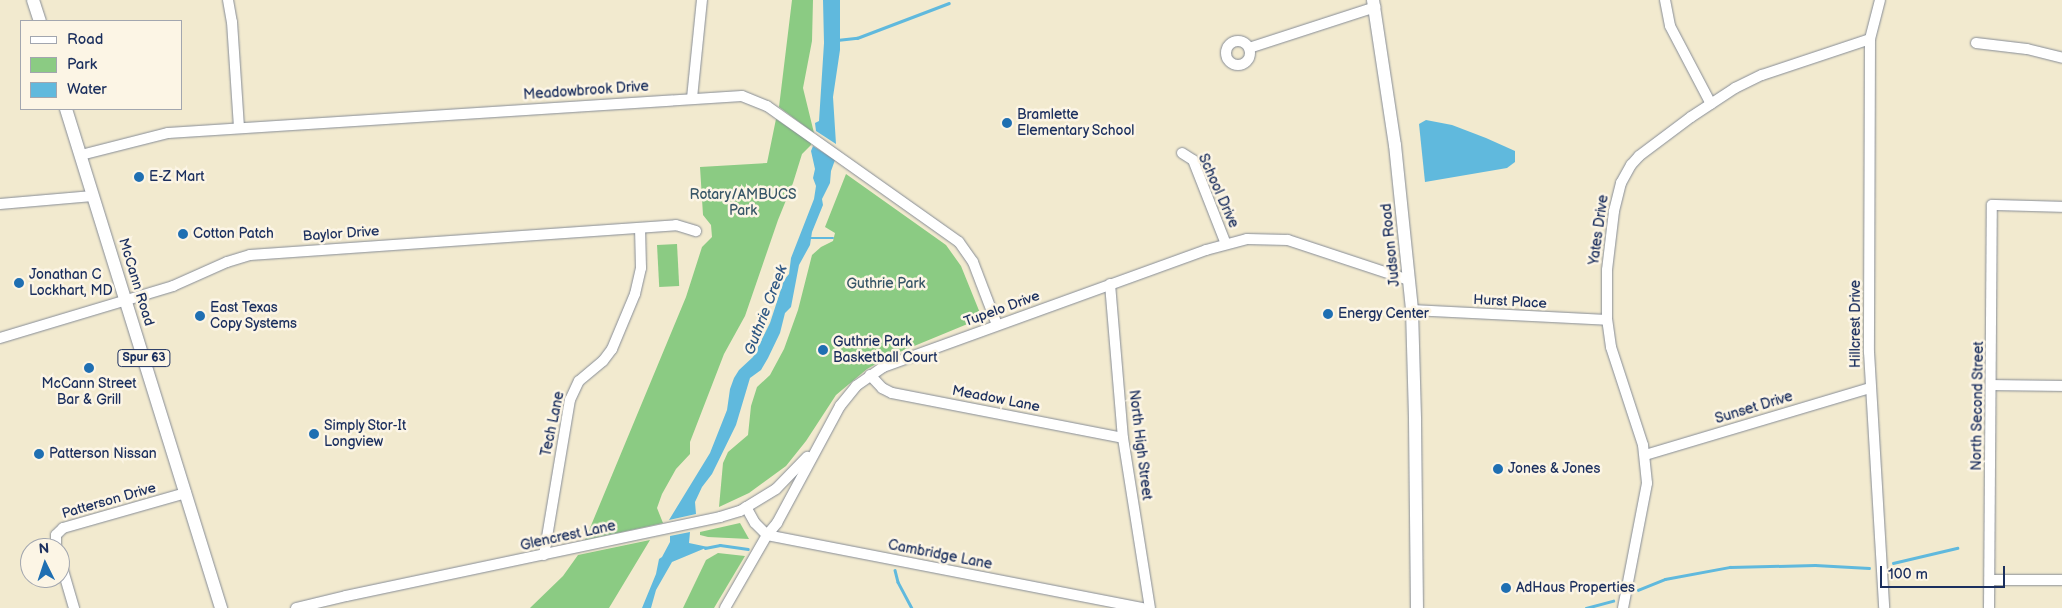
<!DOCTYPE html>
<html>
<head>
<meta charset="utf-8">
<style>
  body { margin:0 }
  #map { position:relative; width:2062px; height:608px; overflow:hidden; background:#f2eacf; font-family:"Balsamiq Sans",sans-serif }
  div>[style] { position:absolute }
  .green>* { inset:0; background:#8bcb83; transform-origin:0 0 }
  .water>* { inset:0; background:#60b9dd }
  .stream>* { height:2.5px; margin:-1.25px; padding:0 1.25px; transform-origin:1.25px; border-radius:1.25px; background:#60b9dd }
  .roads { filter:drop-shadow(0 0 1px #868c96) drop-shadow(0 0 1px #868c96) }
  .minor>* { height:10px; margin:-5px; padding:0 5px; transform-origin:5px; border-radius:5px; background:#fff }
  .minor>.ring { margin:-5px; padding:0; box-sizing:content-box; background:none; border:10px solid #fff; border-radius:50% }
  .major>* { height:12px; margin:-6px; padding:0 6px; transform-origin:6px; border-radius:6px; background:#fff }
  .dots>* { width:14px; height:14px; translate:-50% -50%; box-sizing:border-box; border:2px solid #fcf5e5; border-radius:50% }
  span { translate:-50% -50%; white-space:nowrap; text-align:center; line-height:1.15; -webkit-text-stroke:5px #fcf5e5; paint-order:stroke }
  .shield-label span { padding:1px 4px; background:#fcf5e5; border:1px solid; border-radius:4px; -webkit-text-stroke-width:0 }
  .shield-label { font-size:12px; color:#1b2f5e; font-weight:700 }
  .street-label { font-size:14px; color:#1b2f5e }
  .poi-label { font-size:14px; color:#1b2f5e }
  .left { translate:0 -50%; text-align:left }
  .park-label { font-size:14px; color:#375667 }
  .water-label { font-size:15px; color:#305884; font-style:italic }
  .legend { position:absolute; left:20px; top:20px; width:162px; height:90px; box-sizing:border-box; background:#fcf5e5; border:1px solid #a2a6af; margin:0; padding:6px 9px; list-style:none; font-size:15px; color:#1b2f5e }
  .legend li { display:flex; align-items:center; gap:10px; height:25px }
  .legend b { width:25px; border:1px solid #a2a6af }
  .north { position:absolute; left:20px; top:538px; width:50px; height:50px; box-sizing:border-box; background:#fcf5e5; border:1px solid #a2a6af; border-radius:50%; rotate:356deg; font-size:14px; font-weight:700; line-height:20px; text-align:center; color:#1b2f5e }
  .north::after { content:''; display:block; margin:auto; width:18px; height:22px; background:#1f6fb2; clip-path:polygon(50% 0,100% 100%,50% 72%,0 100%) }
  .scale { position:absolute; left:1880px; top:566px; width:125px; height:22px; box-sizing:border-box; border:2px solid #1b2f5e; border-top:0; padding-left:6px; font-size:15px; line-height:18px; white-space:nowrap; color:#1b2f5e; -webkit-text-stroke:4px #fcf5e5; paint-order:stroke }
</style>
</head>
<body>
<div id="map">
  <div class="green">
    <div style="clip-path:polygon(792px 0,813px 0,812px 41px,803px 88px,814px 133px,779px 107px)"></div>
    <div style="clip-path:polygon(776px 119px,811px 143px,811px 145px,802px 154px,793px 183px,778px 220px,745px 316px,724px 354px,690px 442px,690px 454px,676px 469px,662px 494px,657px 508px,663px 523px,585px 540px,686px 297px,702px 247px,712px 237px,711px 225px,703px 215px,700px 167px,767px 163px)"></div>
    <div style="clip-path:polygon(846px 174px,946px 245px,961px 266px,982px 318px,890px 356px,867px 369px,836px 395px,806px 441px,786px 466px,749px 493px,719px 507px,723px 463px,728px 452px,748px 435px,751px 406px,757px 387px,770px 375px,784px 349px,798px 310px,812px 255px,821px 247px,833px 241px,835px 233px,825px 227px)"></div>
    <div style="left:677px;top:244px;width:42px;height:20px;rotate:87deg"></div>
    <div style="clip-path:polygon(740px 523px,749px 539px,708px 537px,700px 535px,700px 532px)"></div>
    <div style="clip-path:polygon(650px 540px,609px 608px,530px 608px,563px 576px,578px 555px)"></div>
    <div style="clip-path:polygon(718px 553px,745px 556px,714px 608px,683px 608px,706px 560px)"></div>
  </div>
  <div class="water">
    <div style="clip-path:polygon(823px 0,840px 0,840px 50px,833px 97px,836px 144px,816px 131px,815px 123px,819px 121px,824px 43px)"></div>
    <div style="clip-path:polygon(1426px 120px,1452px 125px,1486px 138px,1515px 151px,1515px 162px,1507px 168px,1425px 182px,1419px 124px)"></div>
    <div style="clip-path:polygon(813px 146px,835px 160px,831px 171px,830px 183px,822px 199px,823px 205px,812px 232px,810px 245px,799px 265px,791px 307px,785px 313px,780px 333px,768px 358px,761px 370px,750px 378px,736px 425px,712px 474px,702px 487px,695px 502px,696px 514px,669px 520px,710px 453px,727px 410px,730px 389px,734px 378px,739px 370px,753px 357px,770px 323px,784px 280px,789px 274px,791px 258px,814px 199px,816px 186px,813px 178px,815px 169px,811px 151px)"></div>
    <div style="clip-path:polygon(690px 532px,689px 543px,708px 547px,672px 562px,656px 590px,651px 608px,642px 608px,656px 574px,659px 559px,662px 557px,670px 542px,670px 536px)"></div>
  </div>
  <div class="stream">
    <div style="left:837px;top:40px;width:20px;rotate:-6deg"></div>
    <div style="left:857px;top:38px;width:98px;rotate:-20.8deg"></div>
    <div style="left:810px;top:238px;width:23px"></div>
    <div style="left:705px;top:548px;width:15px;rotate:-11deg"></div>
    <div style="left:720px;top:545px;width:28px;rotate:8deg"></div>
    <div style="left:1893px;top:563px;width:66px;rotate:-13.2deg"></div>
    <div style="left:895px;top:570px;width:12px;rotate:76deg"></div>
    <div style="left:898px;top:582px;width:30px;rotate:62deg"></div>
    <div style="left:1638px;top:590px;width:29px;rotate:-22deg"></div>
    <div style="left:1665px;top:579px;width:66px;rotate:-10.5deg"></div>
    <div style="left:1730px;top:567px;width:85px;rotate:-1.3deg"></div>
    <div style="left:1815px;top:565px;width:54px;rotate:3.2deg"></div>
    <div style="left:1586px;top:608px;width:28px;rotate:-15deg"></div>
  </div>
  <div class="roads">
    <div class="minor">
      <div style="left:228px;top:0;width:22px;rotate:80deg"></div>
      <div style="left:232px;top:22px;width:106px;rotate:86.2deg"></div>
      <div style="left:1665px;top:0;width:26px;rotate:79deg"></div>
      <div style="left:1670px;top:26px;width:88px;rotate:62.3deg"></div>
      <div style="left:1870px;top:39px;width:313px;rotate:90.2deg"></div>
      <div style="left:1869px;top:352px;width:256px;rotate:86.6deg"></div>
      <div class="ring" style="left:1226px;top:41px;width:14px;height:14px"></div>
      <div style="left:1976px;top:43px;width:51px;rotate:6.7deg"></div>
      <div style="left:2027px;top:49px;width:36px;rotate:14deg"></div>
      <div style="left:1249px;top:48px;width:133px;rotate:-18deg"></div>
      <div style="left:692px;top:98px;width:99px;rotate:-84.2deg"></div>
      <div style="left:1182px;top:153px;width:13px;rotate:32deg"></div>
      <div style="left:1193px;top:160px;width:90px;rotate:68.6deg"></div>
      <div style="left:81px;top:155px;width:90px;rotate:-14.2deg"></div>
      <div style="left:168px;top:133px;width:575px;rotate:-3.69deg"></div>
      <div style="left:742px;top:96px;width:27px;rotate:22deg"></div>
      <div style="left:767px;top:106px;width:235px;rotate:35.3deg"></div>
      <div style="left:959px;top:242px;width:24px;rotate:55deg"></div>
      <div style="left:973px;top:262px;width:67px;rotate:69.1deg"></div>
      <div style="left:0;top:204px;width:93px;rotate:-4.9deg"></div>
      <div style="left:1110px;top:284px;width:155px;rotate:85.2deg"></div>
      <div style="left:1123px;top:438px;width:172px;rotate:81deg"></div>
      <div style="left:1412px;top:310px;width:195px;rotate:2.9deg"></div>
      <div style="left:0;top:338px;width:181px;rotate:-16.7deg"></div>
      <div style="left:173px;top:286px;width:59px;rotate:-24deg"></div>
      <div style="left:227px;top:262px;width:24px;rotate:-17deg"></div>
      <div style="left:250px;top:255px;width:427px;rotate:-4deg"></div>
      <div style="left:676px;top:225px;width:21px;rotate:17deg"></div>
      <div style="left:870px;top:375px;width:18px;rotate:47deg"></div>
      <div style="left:882px;top:388px;width:11px;rotate:27deg"></div>
      <div style="left:892px;top:393px;width:235px;rotate:11deg"></div>
      <div style="left:1993px;top:385px;width:69px;rotate:0.8deg"></div>
      <div style="left:1645px;top:455px;width:235px;rotate:-16.6deg"></div>
      <div style="left:746px;top:507px;width:18px;rotate:61deg"></div>
      <div style="left:755px;top:523px;width:17px;rotate:45deg"></div>
      <div style="left:767px;top:535px;width:382px;rotate:11deg"></div>
      <div style="left:56px;top:548px;width:13px;rotate:-90deg"></div>
      <div style="left:56px;top:535px;width:10px;rotate:-45deg"></div>
      <div style="left:63px;top:528px;width:128px;rotate:-15.9deg"></div>
      <div style="left:544px;top:555px;width:157px;rotate:-80.5deg"></div>
      <div style="left:570px;top:400px;width:21px;rotate:-65deg"></div>
      <div style="left:579px;top:381px;width:31px;rotate:-40deg"></div>
      <div style="left:603px;top:361px;width:15px;rotate:-53deg"></div>
      <div style="left:612px;top:349px;width:60px;rotate:-67.3deg"></div>
      <div style="left:635px;top:294px;width:27px;rotate:-77deg"></div>
      <div style="left:641px;top:268px;width:40px;rotate:-91.4deg"></div>
      <div style="left:60px;top:560px;width:50px;rotate:73.7deg"></div>
      <div style="left:1990px;top:580px;width:72px"></div>
      <div style="left:296px;top:608px;width:51px;rotate:-13.5deg"></div>
      <div style="left:346px;top:596px;width:382px;rotate:-11.9deg"></div>
      <div style="left:720px;top:517px;width:21px;rotate:-17deg"></div>
      <div style="left:740px;top:511px;width:42px;rotate:-31.4deg"></div>
      <div style="left:776px;top:489px;width:45px;rotate:-45.9deg"></div>
      <div style="left:725px;top:608px;width:84px;rotate:-60.1deg"></div>
      <div style="left:767px;top:535px;width:16px;rotate:-50deg"></div>
      <div style="left:777px;top:523px;width:133px;rotate:-61.7deg"></div>
      <div style="left:840px;top:406px;width:26px;rotate:-51deg"></div>
      <div style="left:856px;top:386px;width:33px;rotate:-35deg"></div>
      <div style="left:883px;top:367px;width:344px;rotate:-19.9deg"></div>
      <div style="left:1206px;top:250px;width:42px;rotate:-15deg"></div>
      <div style="left:1247px;top:239px;width:41px;rotate:1.4deg"></div>
      <div style="left:1288px;top:240px;width:127px;rotate:18.3deg"></div>
      <div style="left:1623px;top:608px;width:127px;rotate:-79.1deg"></div>
      <div style="left:1647px;top:483px;width:38px;rotate:-96deg"></div>
      <div style="left:1643px;top:445px;width:103px;rotate:-108.1deg"></div>
      <div style="left:1611px;top:347px;width:27px;rotate:-98deg"></div>
      <div style="left:1607px;top:320px;width:50px;rotate:-90deg"></div>
      <div style="left:1607px;top:270px;width:59px;rotate:-83.2deg"></div>
      <div style="left:1614px;top:211px;width:29px;rotate:-76deg"></div>
      <div style="left:1621px;top:183px;width:21px;rotate:-61deg"></div>
      <div style="left:1631px;top:165px;width:12px;rotate:-48deg"></div>
      <div style="left:1639px;top:156px;width:65px;rotate:-36.9deg"></div>
      <div style="left:1691px;top:117px;width:53px;rotate:-33.4deg"></div>
      <div style="left:1735px;top:88px;width:30px;rotate:-26deg"></div>
      <div style="left:1762px;top:75px;width:114px;rotate:-18.4deg"></div>
      <div style="left:1870px;top:39px;width:40px;rotate:-75.6deg"></div>
      <div style="left:1989px;top:608px;width:403px;rotate:-89.6deg"></div>
      <div style="left:1992px;top:205px;width:70px;rotate:1.6deg"></div>
    </div>
    <div class="major">
      <div style="left:33px;top:0;width:22px;rotate:72deg"></div>
      <div style="left:1373px;top:0;width:147px;rotate:81.4deg"></div>
      <div style="left:1395px;top:145px;width:166px;rotate:84.1deg"></div>
      <div style="left:1412px;top:310px;width:110px;rotate:88.4deg"></div>
      <div style="left:1415px;top:420px;width:188px;rotate:89.4deg"></div>
      <div style="left:66px;top:109px;width:523px;rotate:72.74deg"></div>
    </div>
  </div>
  <div class="dots">
    <div style="left:1007px;top:123px;background:#1f6fb2"></div>
    <div style="left:139px;top:177px;background:#1f6fb2"></div>
    <div style="left:183px;top:234px;background:#1f6fb2"></div>
    <div style="left:19px;top:283px;background:#1f6fb2"></div>
    <div style="left:1328px;top:314px;background:#1f6fb2"></div>
    <div style="left:200px;top:316px;background:#1f6fb2"></div>
    <div style="left:823px;top:350px;background:#1f6fb2"></div>
    <div style="left:89px;top:368px;background:#1f6fb2"></div>
    <div style="left:314px;top:434px;background:#1f6fb2"></div>
    <div style="left:39px;top:454px;background:#1f6fb2"></div>
    <div style="left:1498px;top:469px;background:#1f6fb2"></div>
    <div style="left:1506px;top:588px;background:#1f6fb2"></div>
  </div>
  <div class="shield-label">
    <span style="left:144px;top:358px">Spur 63</span>
  </div>
  <div class="street-label">
    <span style="left:586px;top:91px;rotate:-4deg">Meadowbrook Drive</span>
    <span style="left:1218px;top:191px;rotate:66deg">School Drive</span>
    <span style="left:1599px;top:230px;rotate:-82deg">Yates Drive</span>
    <span style="left:341px;top:234px;rotate:-4deg">Baylor Drive</span>
    <span style="left:1391px;top:245px;rotate:-96deg">Judson Road</span>
    <span style="left:136px;top:282px;rotate:73deg">McCann Road</span>
    <span style="left:1510px;top:302px;rotate:3deg">Hurst Place</span>
    <span style="left:1002px;top:309px;rotate:-20deg">Tupelo Drive</span>
    <span style="left:1856px;top:324px;rotate:-90deg">Hillcrest Drive</span>
    <span style="left:996px;top:399px;rotate:11deg">Meadow Lane</span>
    <span style="left:1978px;top:406px;rotate:-89deg">North Second Street</span>
    <span style="left:1754px;top:408px;rotate:-17deg">Sunset Drive</span>
    <span style="left:553px;top:424px;rotate:-78deg">Tech Lane</span>
    <span style="left:1140px;top:445px;rotate:83deg">North High Street</span>
    <span style="left:109px;top:501px;rotate:-16deg">Patterson Drive</span>
    <span style="left:568px;top:536px;rotate:-12deg">Glencrest Lane</span>
    <span style="left:940px;top:555px;rotate:11deg">Cambridge Lane</span>
  </div>
  <div class="poi-label">
    <span class="left" style="left:1017px;top:123px">Bramlette<br>Elementary School</span>
    <span class="left" style="left:149px;top:177px">E-Z Mart</span>
    <span class="left" style="left:193px;top:234px">Cotton Patch</span>
    <span class="left" style="left:29px;top:283px">Jonathan C<br>Lockhart, MD</span>
    <span class="left" style="left:210px;top:316px">East Texas<br>Copy Systems</span>
    <span class="left" style="left:1338px;top:314px">Energy Center</span>
    <span class="left" style="left:833px;top:350px">Guthrie Park<br>Basketball Court</span>
    <span style="left:89px;top:392px">McCann Street<br>Bar &amp; Grill</span>
    <span class="left" style="left:324px;top:434px">Simply Stor-It<br>Longview</span>
    <span class="left" style="left:49px;top:454px">Patterson Nissan</span>
    <span class="left" style="left:1508px;top:469px">Jones &amp; Jones</span>
    <span class="left" style="left:1516px;top:588px">AdHaus Properties</span>
  </div>
  <div class="park-label">
    <span style="left:743px;top:203px">Rotary/AMBUCS<br>Park</span>
    <span style="left:886px;top:284px">Guthrie Park</span>
  </div>
  <div class="water-label">
    <span style="left:766px;top:310px;rotate:-69deg">Guthrie Creek</span>
  </div>
  <ul class="legend">
  <li><b style="height:6px;background:#fff"></b>Road</li>
  <li><b style="height:14px;background:#8bcb83"></b>Park</li>
  <li><b style="height:14px;background:#60b9dd"></b>Water</li>
  </ul>
  <div class="north">N</div>
  <div class="scale">100 m</div>
</div>
</body>
</html>
